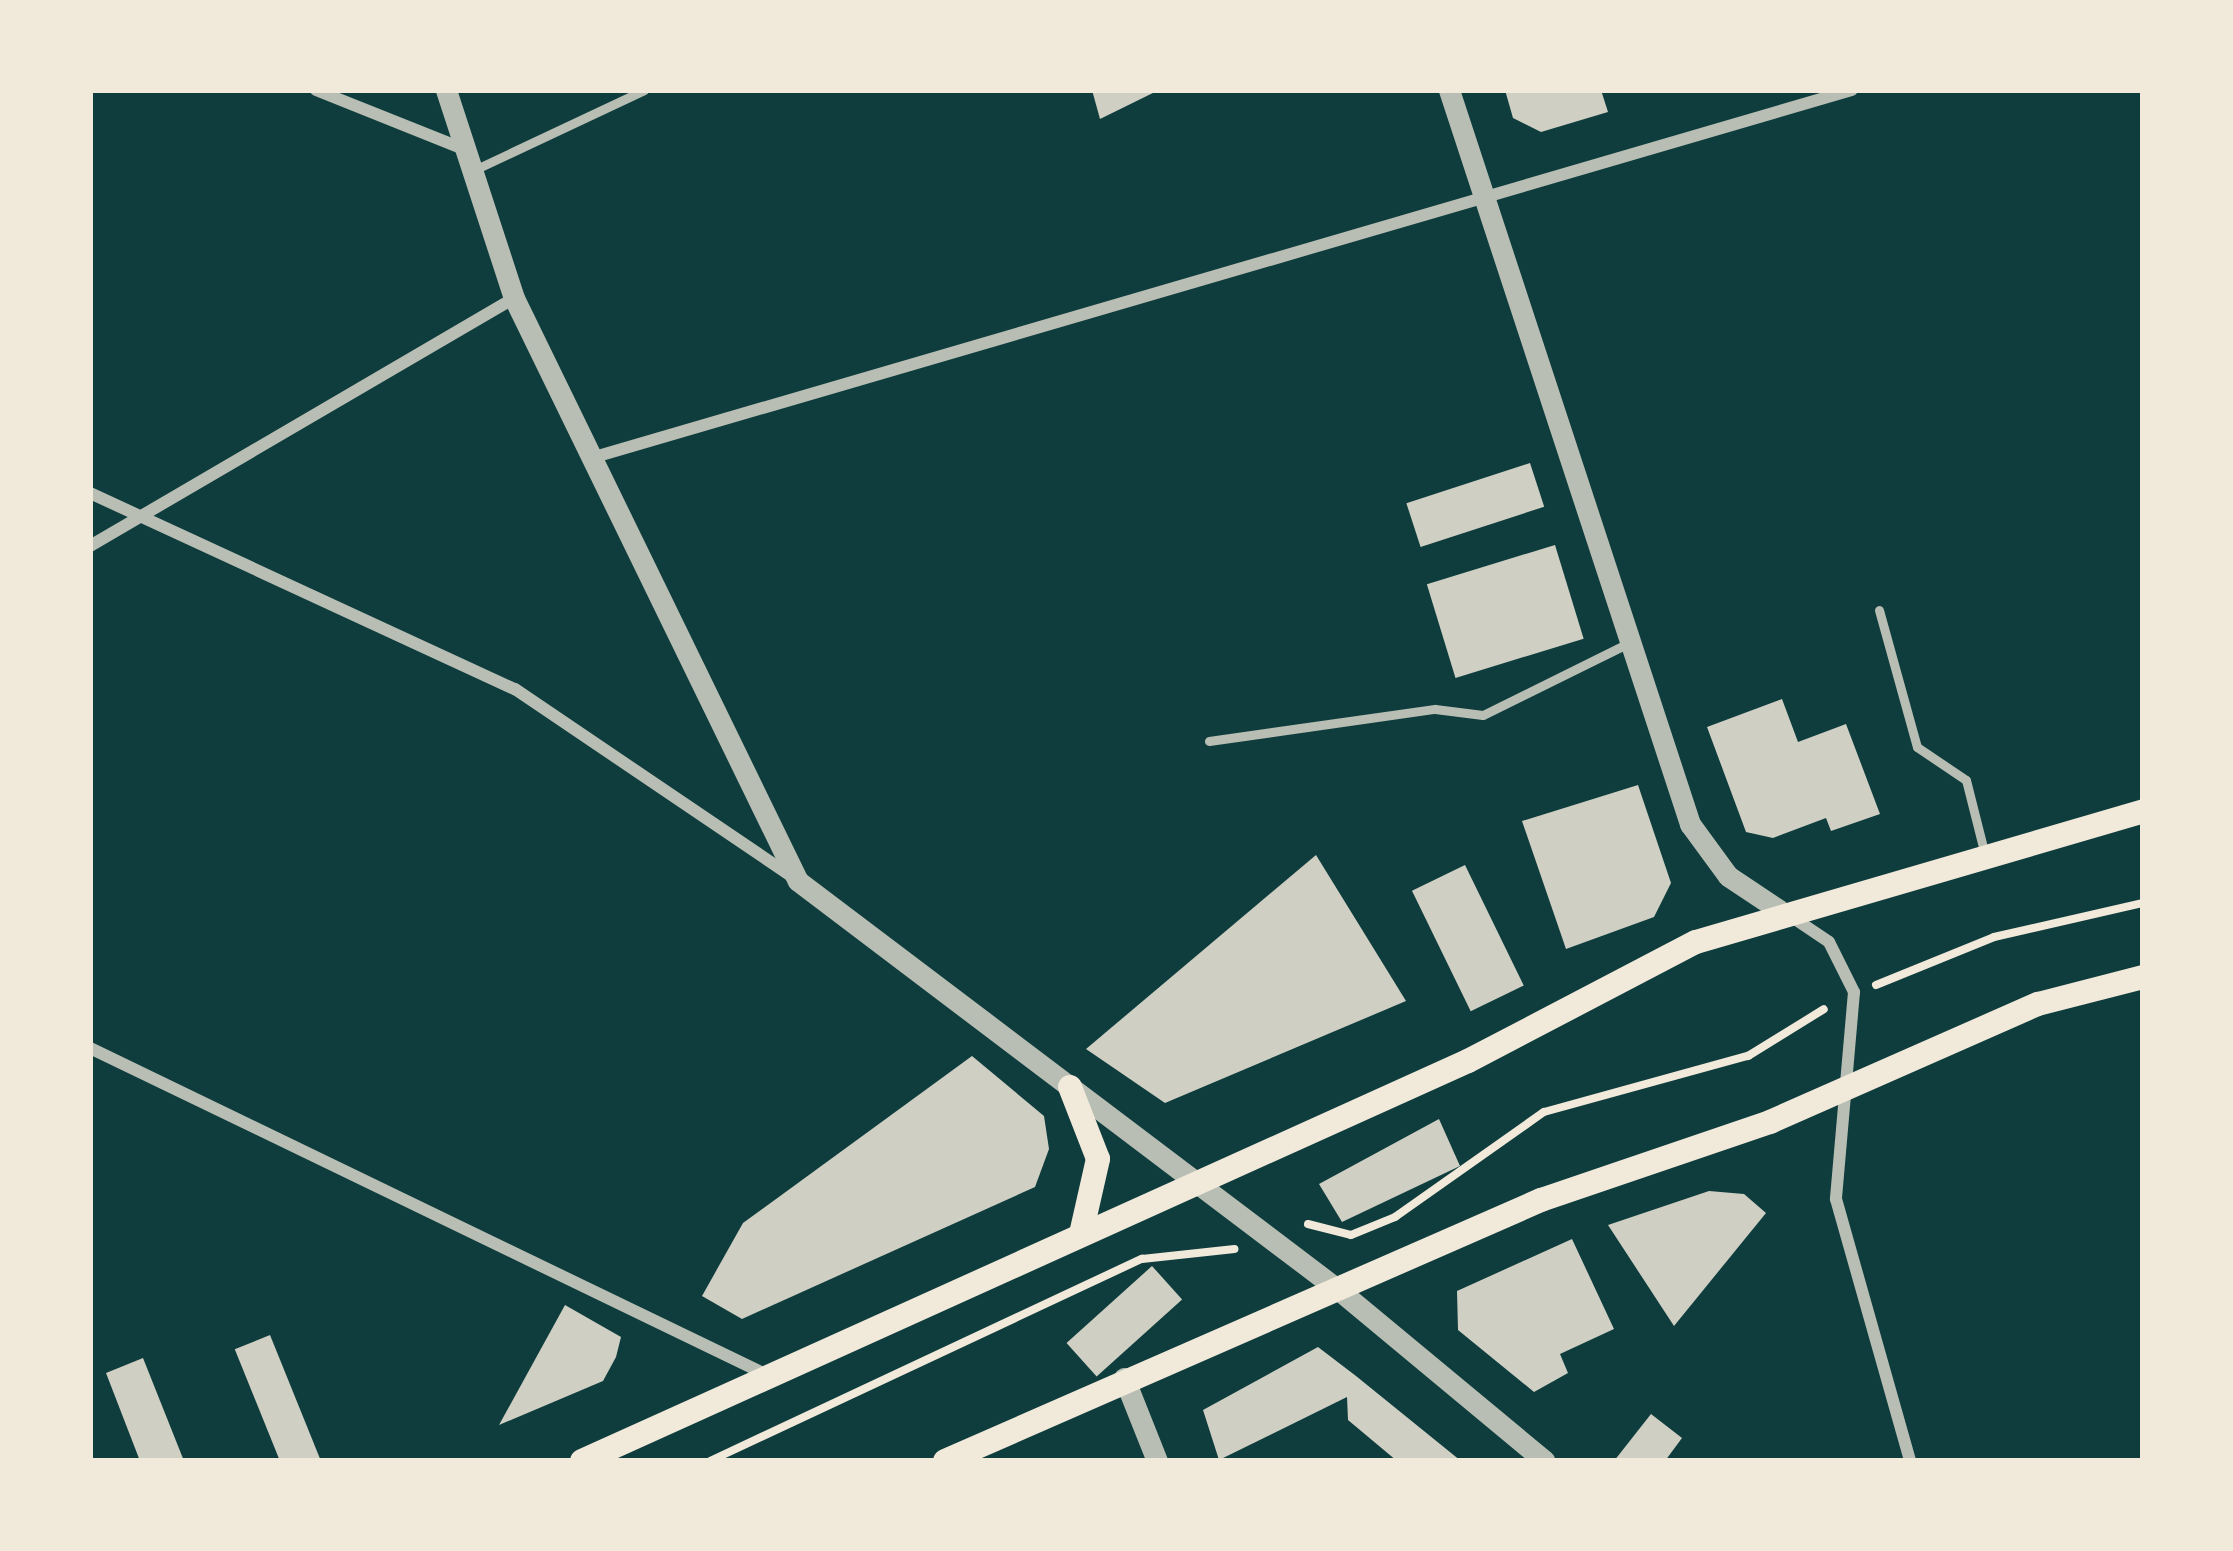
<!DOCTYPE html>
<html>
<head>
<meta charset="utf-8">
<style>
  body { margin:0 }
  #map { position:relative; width:2233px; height:1551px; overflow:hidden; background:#0f3d3e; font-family:"Zilla Slab",serif }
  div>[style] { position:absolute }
  .building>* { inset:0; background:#cfcfc3; transform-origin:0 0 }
  .path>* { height:8px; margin:-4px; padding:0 4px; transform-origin:4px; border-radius:4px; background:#f1e9da }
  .service>* { height:9px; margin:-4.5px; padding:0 4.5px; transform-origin:4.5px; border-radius:4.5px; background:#b8beb3 }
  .minor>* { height:12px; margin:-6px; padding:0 6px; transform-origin:6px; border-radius:6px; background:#b8beb3 }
  .tertiary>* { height:21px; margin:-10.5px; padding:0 10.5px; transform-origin:10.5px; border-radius:10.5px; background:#b8beb3 }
  .secondary>* { height:24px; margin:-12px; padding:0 12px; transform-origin:12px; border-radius:12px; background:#f1e9da }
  span { translate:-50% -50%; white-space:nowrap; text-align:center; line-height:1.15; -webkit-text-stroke:9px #f1e9da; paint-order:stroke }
  .frame { position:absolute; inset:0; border:93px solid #f1e9da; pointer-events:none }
</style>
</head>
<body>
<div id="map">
  <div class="building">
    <div style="clip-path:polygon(1092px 90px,1159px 90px,1100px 119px)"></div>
    <div style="clip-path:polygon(1505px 90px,1601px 90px,1608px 112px,1541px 132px,1513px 118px)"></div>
    <div style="left:1530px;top:463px;width:46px;height:130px;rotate:72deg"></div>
    <div style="left:1555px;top:545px;width:98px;height:134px;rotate:73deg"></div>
    <div style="clip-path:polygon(1782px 699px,1798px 742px,1846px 724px,1880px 814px,1831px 831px,1826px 818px,1773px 838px,1746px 832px,1707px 727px)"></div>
    <div style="clip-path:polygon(1638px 785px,1671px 883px,1654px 917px,1566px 949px,1522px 821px)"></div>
    <div style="clip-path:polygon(1316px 855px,1406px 1001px,1165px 1103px,1086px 1049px)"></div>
    <div style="left:1465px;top:865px;width:134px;height:59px;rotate:64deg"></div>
    <div style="clip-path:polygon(972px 1056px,1044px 1116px,1049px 1149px,1035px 1187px,742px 1319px,702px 1296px,743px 1223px)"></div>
    <div style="clip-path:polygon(1439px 1119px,1460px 1166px,1342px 1222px,1319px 1184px)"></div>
    <div style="clip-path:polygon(1709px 1191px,1744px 1194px,1766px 1213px,1674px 1326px,1608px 1225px)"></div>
    <div style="clip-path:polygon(1572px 1239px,1614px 1329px,1560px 1354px,1568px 1373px,1534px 1392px,1458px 1330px,1457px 1291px)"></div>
    <div style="left:1152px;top:1266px;width:45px;height:115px;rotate:48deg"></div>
    <div style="clip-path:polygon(565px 1305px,621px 1337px,616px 1357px,603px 1381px,499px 1425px)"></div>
    <div style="left:270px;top:1335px;width:136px;height:38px;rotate:68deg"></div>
    <div style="clip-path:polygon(1318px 1347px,1356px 1376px,1461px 1461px,1397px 1461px,1348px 1420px,1347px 1397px,1219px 1460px,1203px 1410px)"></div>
    <div style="clip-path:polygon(143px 1358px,184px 1461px,140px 1461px,106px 1373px)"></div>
    <div style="clip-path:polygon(1651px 1414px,1682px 1438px,1665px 1461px,1614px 1461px)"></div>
  </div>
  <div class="path">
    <div style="left:1876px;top:985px;width:127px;rotate:-22.1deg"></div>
    <div style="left:1994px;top:937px;width:153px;rotate:-12.9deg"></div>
    <div style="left:1308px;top:1224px;width:44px;rotate:14.3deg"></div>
    <div style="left:1351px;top:1235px;width:48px;rotate:-22.2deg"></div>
    <div style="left:1395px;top:1217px;width:182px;rotate:-35.2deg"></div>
    <div style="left:1544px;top:1112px;width:212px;rotate:-15.4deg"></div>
    <div style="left:1748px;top:1056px;width:89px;rotate:-31.7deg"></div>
    <div style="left:710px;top:1461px;width:477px;rotate:-25.1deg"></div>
    <div style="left:1142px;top:1259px;width:93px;rotate:-6.2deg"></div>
  </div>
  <div class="service">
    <div style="left:472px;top:171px;width:190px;rotate:-25.2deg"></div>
    <div style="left:1879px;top:610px;width:142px;rotate:74.5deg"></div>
    <div style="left:1917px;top:747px;width:59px;rotate:34deg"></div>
    <div style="left:1966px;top:780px;width:73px;rotate:75.8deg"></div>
    <div style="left:1209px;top:741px;width:228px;rotate:-8.1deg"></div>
    <div style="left:1435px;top:709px;width:48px;rotate:7.1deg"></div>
    <div style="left:1483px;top:715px;width:165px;rotate:-26.3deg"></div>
  </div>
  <div class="minor">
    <div style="left:316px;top:90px;width:156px;rotate:21.8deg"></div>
    <div style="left:598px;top:456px;width:1306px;rotate:-16.27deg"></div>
    <div style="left:90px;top:493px;width:468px;rotate:24.8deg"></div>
    <div style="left:515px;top:689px;width:333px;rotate:34.1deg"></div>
    <div style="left:90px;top:546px;width:491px;rotate:-30.3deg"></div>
    <div style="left:1789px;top:915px;width:48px;rotate:34deg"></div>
    <div style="left:1829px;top:942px;width:56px;rotate:63.4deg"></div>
    <div style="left:1854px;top:992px;width:208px;rotate:95deg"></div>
    <div style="left:1836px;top:1199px;width:272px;rotate:74.2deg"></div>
    <div style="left:90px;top:1048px;width:752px;rotate:25.78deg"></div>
  </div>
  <div class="tertiary">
    <div style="left:446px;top:90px;width:219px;rotate:71.9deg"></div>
    <div style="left:514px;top:298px;width:648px;rotate:64.03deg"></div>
    <div style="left:798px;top:881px;width:680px;rotate:37.11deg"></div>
    <div style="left:1340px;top:1291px;width:266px;rotate:39.7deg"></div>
    <div style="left:1449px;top:90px;width:773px;rotate:71.82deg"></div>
    <div style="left:1690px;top:824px;width:64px;rotate:53.8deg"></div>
    <div style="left:1728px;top:876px;width:61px;rotate:33.7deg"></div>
    <div style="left:1124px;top:1378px;width:89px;rotate:68.3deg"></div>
  </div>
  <div class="secondary">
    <div style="left:1070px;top:1087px;width:77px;rotate:68.7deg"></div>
    <div style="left:1098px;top:1159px;width:77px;rotate:102.8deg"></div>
    <div style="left:582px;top:1461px;width:972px;rotate:-24.3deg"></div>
    <div style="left:1468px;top:1061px;width:257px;rotate:-27.6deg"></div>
    <div style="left:1696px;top:942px;width:466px;rotate:-16.3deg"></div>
    <div style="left:945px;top:1461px;width:651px;rotate:-23.65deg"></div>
    <div style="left:1541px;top:1200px;width:242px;rotate:-18.8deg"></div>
    <div style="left:1770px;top:1122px;width:293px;rotate:-23.8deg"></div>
    <div style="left:2038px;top:1004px;width:108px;rotate:-14.4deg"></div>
  </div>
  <div class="frame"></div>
</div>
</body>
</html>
